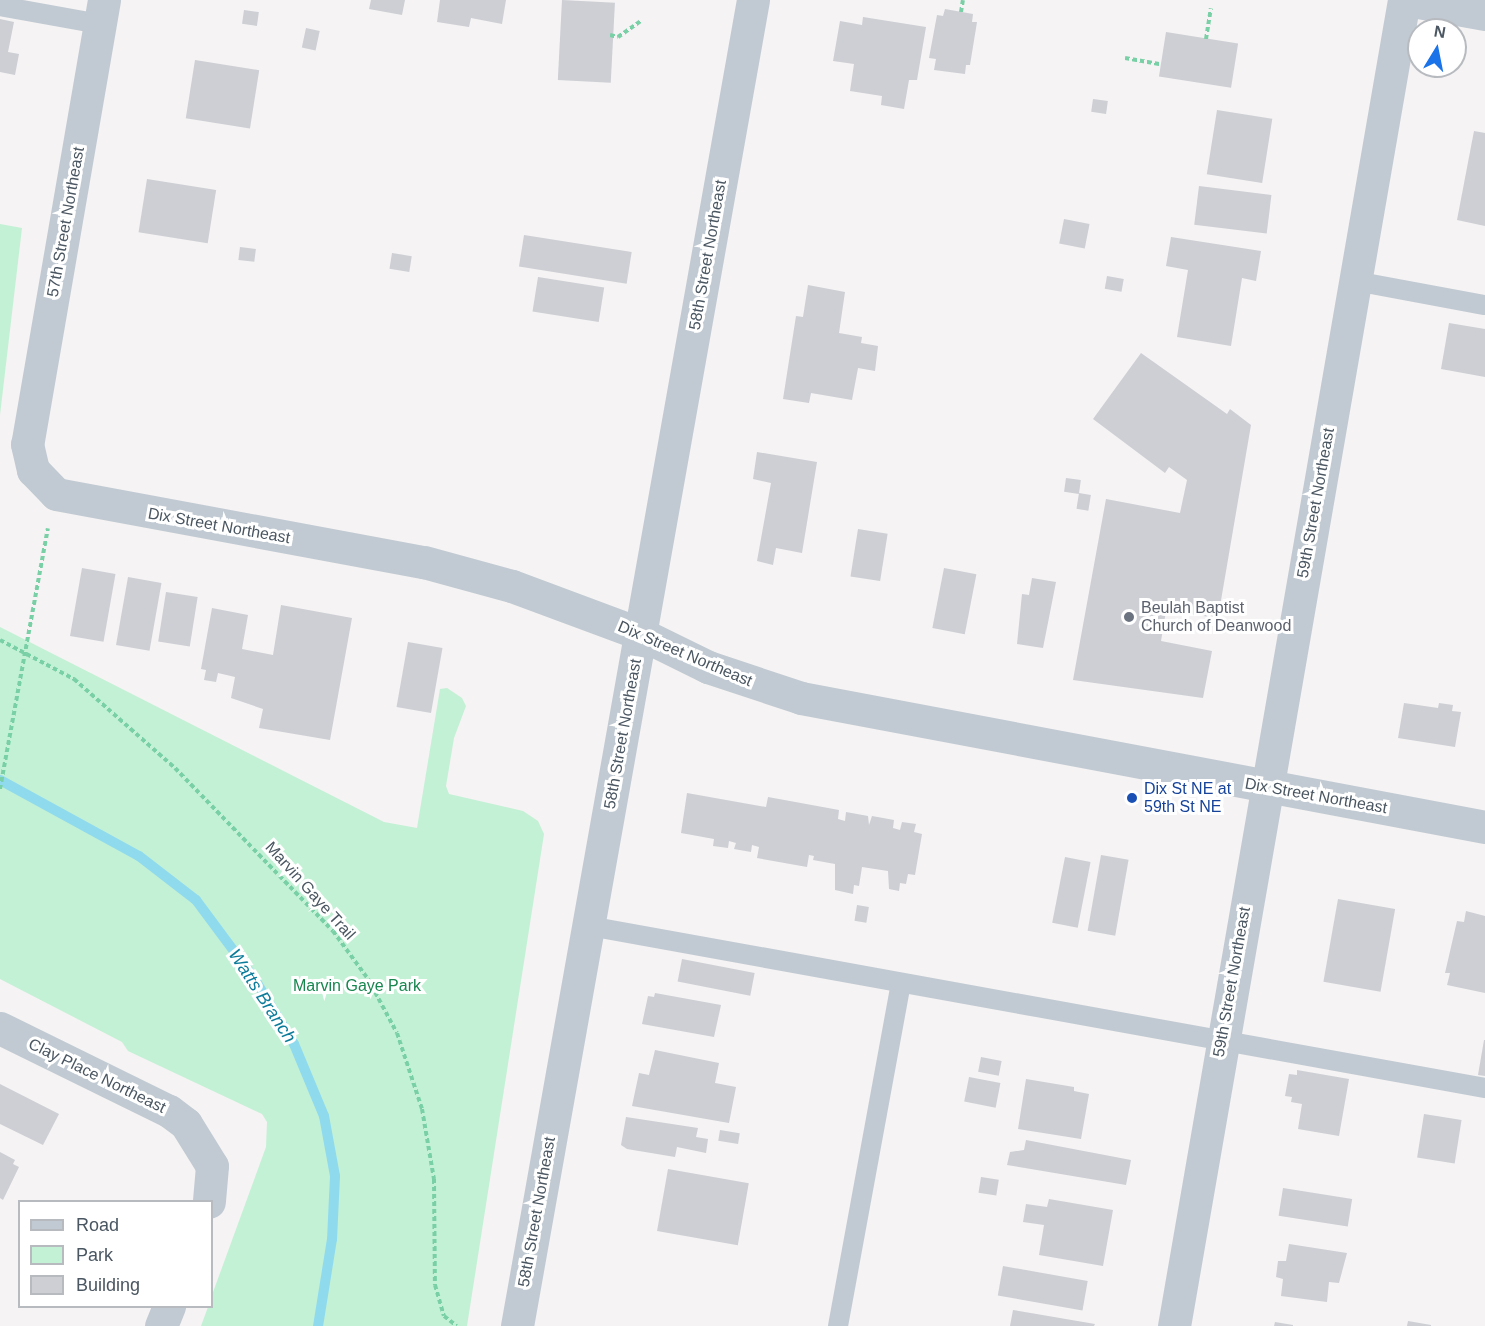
<!DOCTYPE html>
<html>
<head>
<meta charset="utf-8">
<style>
  body { margin:0 }
  #map { position:relative; width:1485px; height:1326px; overflow:hidden; background:#f5f3f3; font-family:Helvetica,sans-serif }
  div>[style] { position:absolute }
  .green>* { inset:0; background:#c3f1d5 }
  .stream>* { height:10px; margin:-5px; padding:0 5px; transform-origin:5px; border-radius:5px; background:#90daee }
  .building>* { inset:0; background:#cdcfd5; transform-origin:0 0 }
  .path>* { height:4px; margin-top:-2px; transform-origin:0; background:repeating-linear-gradient(90deg,#7ad0a6 0 4.5px,transparent 0 7.5px) }
  .service>* { height:20px; margin:-10px; padding:0 10px; transform-origin:10px; border-radius:10px; background:#c1cad2 }
  .minor>* { height:33px; margin:-16.5px; padding:0 16.5px; transform-origin:16.5px; border-radius:16.5px; background:#c1cad2 }
  .dots>* { width:16px; height:16px; translate:-50% -50%; box-sizing:border-box; border:3px solid #fff; border-radius:50% }
  span { translate:-50% -50%; white-space:nowrap; text-align:center; line-height:1.15; -webkit-text-stroke:6px #fff; paint-order:stroke }
  .street-label { font-size:16px; color:#4a5661 }
  .worship-label { font-size:16px; color:#5b616d }
  .left { translate:0 -50%; text-align:left }
  .transit-label { font-size:16px; color:#164399 }
  .park-label { font-size:16px; color:#17864f }
  .water-label { font-size:18px; color:#0c7c9b; font-style:italic }
  .legend { position:absolute; left:18px; top:1200px; width:195px; height:108px; box-sizing:border-box; background:#fff; border:2px solid #b7bbc0; margin:0; padding:8px 10px; list-style:none; font-size:18px; color:#4a5661 }
  .legend li { display:flex; align-items:center; gap:12px; height:30px }
  .legend b { width:30px; border:2px solid #b7bbc0 }
  .north { position:absolute; left:1407px; top:18px; width:60px; height:60px; box-sizing:border-box; background:#fff; border:2px solid #b7bbc0; border-radius:50%; rotate:10deg; font-size:16px; font-weight:700; line-height:24px; text-align:center; color:#4a5661 }
  .north::after { content:''; display:block; margin:auto; width:21px; height:27px; background:#1a73e8; clip-path:polygon(50% 0,100% 100%,50% 72%,0 100%) }
</style>
</head>
<body>
<div id="map">
  <div class="green">
    <div style="clip-path:polygon(0 224px,22px 228px,0 415px)"></div>
    <div style="clip-path:polygon(0 627px,384px 822px,417px 828px,440px 689px,447px 688px,462px 698px,466px 706px,454px 738px,446px 786px,449px 794px,523px 811px,538px 821px,544px 834px,467px 1326px,201px 1326px,208px 1307px,212px 1306px,212px 1295px,266px 1147px,267px 1122px,262px 1114px,128px 1051px,122px 1042px,0 979px)"></div>
  </div>
  <div class="stream">
    <div style="left:0;top:780px;width:158px;rotate:28.7deg"></div>
    <div style="left:139px;top:856px;width:72px;rotate:37.7deg"></div>
    <div style="left:196px;top:900px;width:97px;rotate:53.4deg"></div>
    <div style="left:254px;top:978px;width:77px;rotate:58.8deg"></div>
    <div style="left:294px;top:1044px;width:78px;rotate:67.4deg"></div>
    <div style="left:324px;top:1116px;width:61px;rotate:79.6deg"></div>
    <div style="left:335px;top:1176px;width:63px;rotate:92.7deg"></div>
    <div style="left:332px;top:1239px;width:88px;rotate:99.1deg"></div>
  </div>
  <div class="building">
    <div style="clip-path:polygon(371px 0,405px 0,402px 15px,369px 9px)"></div>
    <div style="clip-path:polygon(440px 0,506px 0,502px 24px,471px 18px,469px 27px,437px 22px)"></div>
    <div style="left:562px;top:0;width:53px;height:80px;rotate:3deg"></div>
    <div style="clip-path:polygon(945px 9px,973px 14px,972px 22px,977px 22px,970px 65px,966px 65px,965px 74px,934px 70px,936px 59px,929px 58px,937px 15px,943px 16px)"></div>
    <div style="left:244px;top:10px;width:15px;height:14px;rotate:8deg"></div>
    <div style="clip-path:polygon(863px 17px,926px 27px,917px 80px,909px 80px,904px 109px,881px 105px,882px 96px,850px 91px,854px 64px,833px 61px,840px 21px,862px 25px)"></div>
    <div style="clip-path:polygon(0 19px,14px 22px,8px 52px,19px 54px,15px 75px,0 72px)"></div>
    <div style="left:306px;top:28px;width:14px;height:20px;rotate:12deg"></div>
    <div style="left:1166px;top:32px;width:73px;height:45px;rotate:9deg"></div>
    <div style="left:195px;top:60px;width:65px;height:59px;rotate:9deg"></div>
    <div style="left:1093px;top:99px;width:15px;height:13px;rotate:8deg"></div>
    <div style="left:1217px;top:110px;width:56px;height:65px;rotate:9deg"></div>
    <div style="clip-path:polygon(1474px 131px,1485px 133px,1485px 226px,1457px 220px)"></div>
    <div style="left:147px;top:179px;width:70px;height:54px;rotate:9deg"></div>
    <div style="left:1199px;top:186px;width:73px;height:39px;rotate:7deg"></div>
    <div style="left:1064px;top:219px;width:26px;height:25px;rotate:11deg"></div>
    <div style="left:524px;top:235px;width:109px;height:32px;rotate:9deg"></div>
    <div style="clip-path:polygon(1171px 237px,1261px 251px,1256px 281px,1242px 278px,1231px 346px,1177px 337px,1188px 270px,1166px 266px)"></div>
    <div style="left:240px;top:247px;width:16px;height:13px;rotate:7deg"></div>
    <div style="left:392px;top:253px;width:20px;height:16px;rotate:9deg"></div>
    <div style="left:1107px;top:276px;width:17px;height:13px;rotate:10deg"></div>
    <div style="left:538px;top:277px;width:67px;height:35px;rotate:9deg"></div>
    <div style="clip-path:polygon(808px 285px,845px 292px,839px 333px,862px 337px,861px 343px,878px 346px,875px 371px,858px 368px,852px 400px,811px 393px,809px 403px,783px 399px,796px 316px,803px 317px)"></div>
    <div style="clip-path:polygon(1449px 323px,1485px 329px,1485px 377px,1441px 369px)"></div>
    <div style="clip-path:polygon(1141px 353px,1227px 414px,1230px 409px,1251px 425px,1218px 618px,1166px 611px,1161px 641px,1212px 651px,1203px 698px,1073px 680px,1106px 499px,1180px 513px,1187px 480px,1169px 467px,1165px 473px,1093px 419px)"></div>
    <div style="clip-path:polygon(757px 452px,817px 462px,802px 553px,776px 548px,773px 565px,757px 561px,771px 483px,753px 479px)"></div>
    <div style="left:1066px;top:478px;width:15px;height:14px;rotate:8deg"></div>
    <div style="left:1079px;top:493px;width:12px;height:16px;rotate:9deg"></div>
    <div style="left:858px;top:529px;width:30px;height:48px;rotate:9deg"></div>
    <div style="left:82px;top:568px;width:34px;height:69px;rotate:10deg"></div>
    <div style="left:944px;top:568px;width:33px;height:61px;rotate:11deg"></div>
    <div style="left:128px;top:577px;width:34px;height:69px;rotate:10deg"></div>
    <div style="clip-path:polygon(1032px 578px,1056px 582px,1043px 648px,1017px 644px,1022px 594px,1029px 595px)"></div>
    <div style="left:166px;top:592px;width:32px;height:50px;rotate:9deg"></div>
    <div style="clip-path:polygon(281px 605px,352px 618px,330px 740px,259px 728px,263px 709px,231px 698px,235px 677px,218px 673px,216px 682px,204px 680px,206px 670px,201px 669px,212px 608px,248px 615px,242px 649px,273px 655px)"></div>
    <div style="left:408px;top:642px;width:35px;height:66px;rotate:10deg"></div>
    <div style="clip-path:polygon(1404px 703px,1438px 708px,1439px 703px,1453px 705px,1452px 711px,1461px 712px,1455px 747px,1398px 738px)"></div>
    <div style="clip-path:polygon(687px 793px,766px 807px,768px 797px,839px 810px,838px 819px,845px 821px,846px 812px,868px 816px,869px 825px,872px 816px,894px 820px,893px 828px,900px 830px,902px 822px,916px 824px,914px 832px,922px 834px,915px 875px,908px 874px,906px 884px,900px 883px,899px 891px,889px 889px,888px 871px,862px 867px,859px 886px,854px 885px,853px 894px,835px 890px,835px 864px,813px 860px,814px 856px,809px 855px,807px 867px,757px 858px,759px 847px,752px 845px,751px 852px,734px 849px,736px 843px,729px 841px,728px 848px,713px 846px,714px 839px,681px 833px)"></div>
    <div style="left:1101px;top:855px;width:28px;height:77px;rotate:10deg"></div>
    <div style="left:1065px;top:857px;width:26px;height:67px;rotate:11deg"></div>
    <div style="left:1338px;top:899px;width:58px;height:84px;rotate:10deg"></div>
    <div style="left:857px;top:905px;width:12px;height:16px;rotate:9deg"></div>
    <div style="clip-path:polygon(1466px 911px,1485px 916px,1485px 993px,1447px 985px,1450px 973px,1445px 973px,1457px 921px,1464px 922px)"></div>
    <div style="left:682px;top:959px;width:74px;height:23px;rotate:11deg"></div>
    <div style="clip-path:polygon(655px 993px,721px 1005px,714px 1037px,642px 1024px,648px 996px,654px 997px)"></div>
    <div style="clip-path:polygon(1484px 1040px,1485px 1040px,1485px 1076px,1478px 1075px)"></div>
    <div style="clip-path:polygon(655px 1050px,719px 1063px,715px 1083px,736px 1087px,729px 1123px,632px 1106px,639px 1073px,649px 1075px)"></div>
    <div style="left:981px;top:1057px;width:21px;height:15px;rotate:11deg"></div>
    <div style="clip-path:polygon(1297px 1070px,1349px 1079px,1339px 1136px,1298px 1129px,1302px 1104px,1291px 1102px,1292px 1097px,1285px 1096px,1289px 1074px,1297px 1075px)"></div>
    <div style="left:969px;top:1077px;width:32px;height:25px;rotate:11deg"></div>
    <div style="clip-path:polygon(1026px 1079px,1074px 1087px,1074px 1091px,1089px 1094px,1081px 1139px,1018px 1129px)"></div>
    <div style="clip-path:polygon(0 1084px,59px 1114px,43px 1145px,0 1124px)"></div>
    <div style="left:1424px;top:1114px;width:38px;height:44px;rotate:9deg"></div>
    <div style="clip-path:polygon(626px 1117px,698px 1128px,696px 1137px,708px 1139px,706px 1153px,677px 1147px,675px 1157px,627px 1149px,621px 1145px)"></div>
    <div style="left:720px;top:1130px;width:20px;height:11px;rotate:9deg"></div>
    <div style="clip-path:polygon(1026px 1140px,1131px 1160px,1126px 1185px,1007px 1165px,1010px 1152px,1024px 1150px)"></div>
    <div style="clip-path:polygon(0 1152px,15px 1160px,13px 1164px,19px 1167px,3px 1200px,0 1198px)"></div>
    <div style="left:668px;top:1169px;width:82px;height:63px;rotate:10deg"></div>
    <div style="left:981px;top:1177px;width:18px;height:16px;rotate:9deg"></div>
    <div style="left:1283px;top:1188px;width:70px;height:28px;rotate:9deg"></div>
    <div style="clip-path:polygon(1049px 1199px,1113px 1210px,1103px 1266px,1039px 1255px,1044px 1225px,1023px 1222px,1026px 1204px,1047px 1207px)"></div>
    <div style="clip-path:polygon(1289px 1244px,1347px 1253px,1339px 1283px,1329px 1282px,1327px 1302px,1281px 1296px,1283px 1279px,1276px 1277px,1278px 1261px,1286px 1261px)"></div>
    <div style="left:1003px;top:1266px;width:86px;height:30px;rotate:10deg"></div>
    <div style="clip-path:polygon(1013px 1310px,1095px 1324px,1094px 1326px,1010px 1326px)"></div>
    <div style="clip-path:polygon(1408px 1321px,1431px 1325px,1431px 1326px,1407px 1326px)"></div>
    <div style="clip-path:polygon(1275px 1322px,1293px 1325px,1293px 1326px,1274px 1326px)"></div>
  </div>
  <div class="path">
    <div style="left:961px;top:12px;width:12px;rotate:-81deg"></div>
    <div style="left:610px;top:35px;width:8px;rotate:14deg"></div>
    <div style="left:618px;top:37px;width:28px;rotate:-35deg"></div>
    <div style="left:1206px;top:39px;width:31px;rotate:-81deg"></div>
    <div style="left:1125px;top:58px;width:36px;rotate:10deg"></div>
    <div style="left:0;top:640px;width:84px;rotate:27.8deg"></div>
    <div style="left:74px;top:679px;width:135px;rotate:41.4deg"></div>
    <div style="left:175px;top:768px;width:227px;rotate:45.9deg"></div>
    <div style="left:333px;top:931px;width:59px;rotate:53.9deg"></div>
    <div style="left:368px;top:979px;width:61px;rotate:61.8deg"></div>
    <div style="left:397px;top:1033px;width:80px;rotate:71.8deg"></div>
    <div style="left:422px;top:1109px;width:71px;rotate:80.3deg"></div>
    <div style="left:434px;top:1179px;width:106px;rotate:89.5deg"></div>
    <div style="left:435px;top:1285px;width:32px;rotate:74deg"></div>
    <div style="left:444px;top:1316px;width:16px;rotate:38deg"></div>
    <div style="left:0;top:789px;width:265px;rotate:-79.6deg"></div>
  </div>
  <div class="service">
    <div style="left:0;top:6px;width:102px;rotate:10.2deg"></div>
    <div style="left:1355px;top:281px;width:132px;rotate:10.5deg"></div>
    <div style="left:589px;top:926px;width:911px;rotate:10.25deg"></div>
    <div style="left:838px;top:1326px;width:348px;rotate:-79.6deg"></div>
  </div>
  <div class="minor">
    <div style="left:104px;top:0;width:451px;rotate:99.8deg"></div>
    <div style="left:27px;top:444px;width:27px;rotate:77deg"></div>
    <div style="left:33px;top:470px;width:33px;rotate:46deg"></div>
    <div style="left:56px;top:494px;width:374px;rotate:10.5deg"></div>
    <div style="left:424px;top:562px;width:91px;rotate:15.3deg"></div>
    <div style="left:512px;top:586px;width:138px;rotate:20.4deg"></div>
    <div style="left:641px;top:634px;width:75px;rotate:26.2deg"></div>
    <div style="left:708px;top:667px;width:98px;rotate:18.4deg"></div>
    <div style="left:801px;top:698px;width:696px;rotate:10.68deg"></div>
    <div style="left:1407px;top:0;width:79px;rotate:10.2deg"></div>
    <div style="left:0;top:1028px;width:188px;rotate:26.2deg"></div>
    <div style="left:169px;top:1111px;width:21px;rotate:37deg"></div>
    <div style="left:186px;top:1124px;width:49px;rotate:58.2deg"></div>
    <div style="left:212px;top:1166px;width:36px;rotate:95deg"></div>
    <div style="left:161px;top:1326px;width:22px;rotate:-68deg"></div>
    <div style="left:517px;top:1326px;width:1347px;rotate:-79.91deg"></div>
    <div style="left:1174px;top:1326px;width:1346px;rotate:-80.16deg"></div>
  </div>
  <div class="dots">
    <div style="left:1129px;top:617px;background:#6b7280"></div>
    <div style="left:1132px;top:798px;background:#1a4fb4"></div>
  </div>
  <div class="street-label">
    <span style="left:66px;top:222px;rotate:-80deg">57th Street Northeast</span>
    <span style="left:708px;top:255px;rotate:-80deg">58th Street Northeast</span>
    <span style="left:1316px;top:503px;rotate:-80deg">59th Street Northeast</span>
    <span style="left:219px;top:526px;rotate:10deg">Dix Street Northeast</span>
    <span style="left:685px;top:654px;rotate:23deg">Dix Street Northeast</span>
    <span style="left:623px;top:734px;rotate:-80deg">58th Street Northeast</span>
    <span style="left:1316px;top:796px;rotate:10deg">Dix Street Northeast</span>
    <span style="left:310px;top:891px;rotate:48deg">Marvin Gaye Trail</span>
    <span style="left:1232px;top:982px;rotate:-80deg">59th Street Northeast</span>
    <span style="left:97px;top:1076px;rotate:26deg">Clay Place Northeast</span>
    <span style="left:537px;top:1212px;rotate:-80deg">58th Street Northeast</span>
  </div>
  <div class="worship-label">
    <span class="left" style="left:1141px;top:617px">Beulah Baptist<br>Church of Deanwood</span>
  </div>
  <div class="transit-label">
    <span class="left" style="left:1144px;top:798px">Dix St NE at<br>59th St NE</span>
  </div>
  <div class="park-label">
    <span style="left:357px;top:986px">Marvin Gaye Park</span>
  </div>
  <div class="water-label">
    <span style="left:262px;top:996px;rotate:57deg">Watts Branch</span>
  </div>
  <ul class="legend">
  <li><b style="height:8px;background:#c1cad2"></b>Road</li>
  <li><b style="height:16px;background:#c3f1d5"></b>Park</li>
  <li><b style="height:16px;background:#cdcfd5"></b>Building</li>
  </ul>
  <div class="north">N</div>
</div>
</body>
</html>
